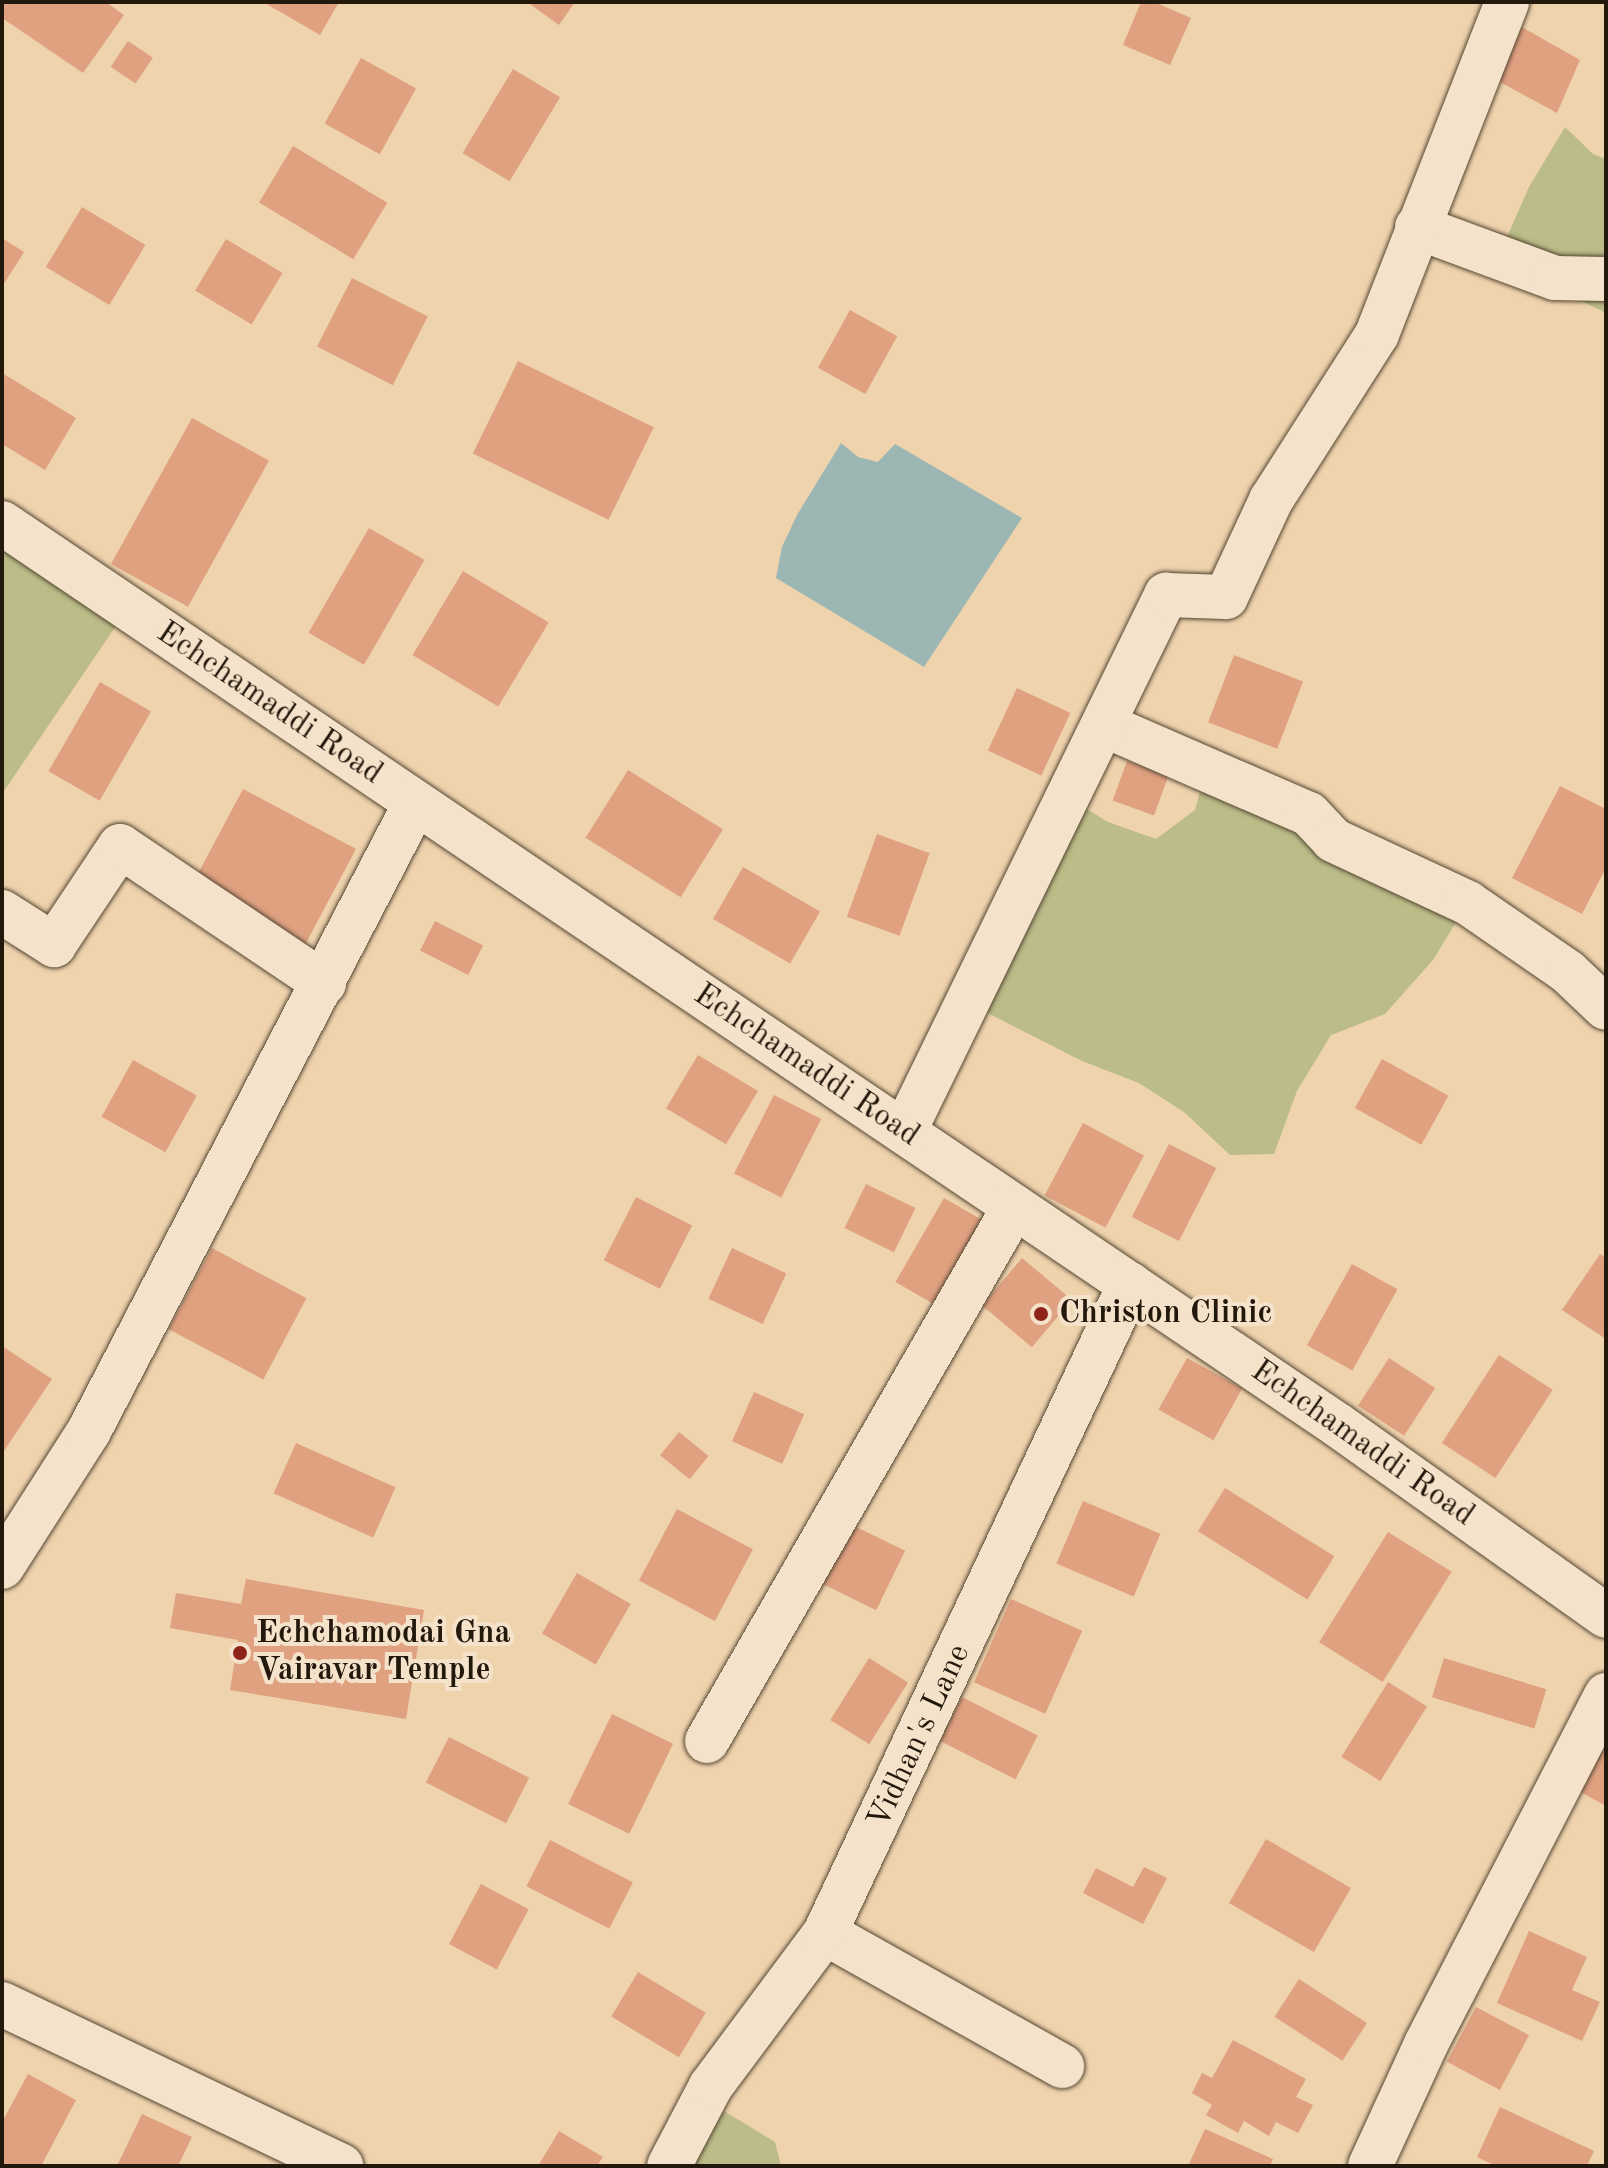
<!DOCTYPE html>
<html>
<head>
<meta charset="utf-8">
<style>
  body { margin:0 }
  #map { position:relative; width:1608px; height:2168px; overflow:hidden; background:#efd3ad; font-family:"Old Standard TT",serif }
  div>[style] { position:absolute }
  .green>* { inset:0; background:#bbbc88 }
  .water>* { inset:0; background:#9cb6b3 }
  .building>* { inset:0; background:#dfa180; transform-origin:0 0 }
  .roads { filter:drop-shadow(0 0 2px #554734) drop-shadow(0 0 2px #554734) }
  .minor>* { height:44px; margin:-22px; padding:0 22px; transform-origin:22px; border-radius:22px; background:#f5e2ca }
  .dots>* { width:22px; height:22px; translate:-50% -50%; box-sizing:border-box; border:4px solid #f5e2ca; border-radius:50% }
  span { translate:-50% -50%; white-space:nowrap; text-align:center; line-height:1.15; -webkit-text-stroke:8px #f5e2ca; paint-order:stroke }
  .street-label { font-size:32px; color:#22180b }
  .poi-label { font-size:32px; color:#22180b; font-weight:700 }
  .left { translate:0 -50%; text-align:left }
  .frame { position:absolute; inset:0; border:4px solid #22180b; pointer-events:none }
</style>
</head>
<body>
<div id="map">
  <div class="green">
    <div style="clip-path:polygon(1565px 127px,1593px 154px,1606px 159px,1606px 313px,1497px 260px,1529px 187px)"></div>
    <div style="clip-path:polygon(2px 523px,128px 608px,2px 794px)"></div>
    <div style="clip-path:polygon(1206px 769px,1468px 903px,1433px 960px,1385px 1014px,1331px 1035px,1297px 1091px,1274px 1154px,1230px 1155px,1184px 1112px,1139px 1083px,1082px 1061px,968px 1003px,1069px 798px,1108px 822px,1156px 839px,1195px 810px)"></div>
    <div style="clip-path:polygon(704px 2099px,775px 2142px,781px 2166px,669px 2166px)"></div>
  </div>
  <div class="water">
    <div style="clip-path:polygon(841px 443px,858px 457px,878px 462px,895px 444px,1022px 518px,924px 667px,776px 578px,782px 547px,797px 515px)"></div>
  </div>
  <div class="building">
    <div style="clip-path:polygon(2px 2px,106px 2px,124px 15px,83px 73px,2px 18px)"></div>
    <div style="clip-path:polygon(263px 2px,339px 2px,320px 35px)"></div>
    <div style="clip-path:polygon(527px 2px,575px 2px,559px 25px)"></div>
    <div style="clip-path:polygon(1141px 2px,1154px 2px,1191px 18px,1170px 65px,1123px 45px)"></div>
    <div style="clip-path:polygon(1522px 27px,1580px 60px,1557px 113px,1498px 81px)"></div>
    <div style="left:128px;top:41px;width:30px;height:31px;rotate:34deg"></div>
    <div style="left:361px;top:58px;width:63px;height:75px;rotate:29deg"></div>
    <div style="left:513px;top:69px;width:55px;height:98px;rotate:31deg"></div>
    <div style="left:293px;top:146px;width:110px;height:66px;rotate:31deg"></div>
    <div style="left:82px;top:207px;width:74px;height:70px;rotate:31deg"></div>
    <div style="clip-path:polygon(2px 238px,24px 252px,2px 287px)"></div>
    <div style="left:226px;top:239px;width:66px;height:60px;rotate:31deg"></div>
    <div style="left:352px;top:278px;width:85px;height:77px;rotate:27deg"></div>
    <div style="left:850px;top:310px;width:54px;height:66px;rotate:29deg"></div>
    <div style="left:518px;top:361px;width:151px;height:103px;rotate:26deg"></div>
    <div style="clip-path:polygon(2px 373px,76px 418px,45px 470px,2px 444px)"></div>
    <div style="left:192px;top:418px;width:88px;height:167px;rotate:29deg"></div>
    <div style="left:369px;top:528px;width:64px;height:121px;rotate:30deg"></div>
    <div style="left:463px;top:571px;width:100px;height:98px;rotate:31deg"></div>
    <div style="left:1234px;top:655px;width:74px;height:72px;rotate:21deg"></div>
    <div style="left:100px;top:682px;width:59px;height:103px;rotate:30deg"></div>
    <div style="left:1017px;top:688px;width:59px;height:69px;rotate:25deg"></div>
    <div style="left:1127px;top:761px;width:44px;height:42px;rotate:20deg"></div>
    <div style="left:628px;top:770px;width:112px;height:80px;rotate:32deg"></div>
    <div style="clip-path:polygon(1560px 786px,1606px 809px,1606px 868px,1582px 914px,1512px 878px)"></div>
    <div style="left:243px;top:789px;width:128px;height:109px;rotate:28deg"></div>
    <div style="left:877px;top:834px;width:56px;height:88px;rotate:20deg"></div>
    <div style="left:743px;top:867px;width:89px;height:60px;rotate:30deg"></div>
    <div style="left:435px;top:921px;width:54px;height:33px;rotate:27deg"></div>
    <div style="left:698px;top:1055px;width:70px;height:62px;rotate:31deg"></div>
    <div style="left:1382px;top:1059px;width:76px;height:56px;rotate:29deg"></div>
    <div style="left:133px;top:1060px;width:73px;height:65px;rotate:29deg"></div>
    <div style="left:774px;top:1095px;width:53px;height:88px;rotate:27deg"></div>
    <div style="left:1083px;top:1123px;width:69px;height:82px;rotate:28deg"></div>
    <div style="left:1169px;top:1144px;width:53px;height:82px;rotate:27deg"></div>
    <div style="left:866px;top:1184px;width:55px;height:49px;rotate:26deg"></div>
    <div style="left:636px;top:1197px;width:63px;height:71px;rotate:27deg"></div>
    <div style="left:944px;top:1198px;width:52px;height:97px;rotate:30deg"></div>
    <div style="left:212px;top:1248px;width:107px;height:92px;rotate:28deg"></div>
    <div style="left:732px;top:1248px;width:60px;height:56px;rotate:25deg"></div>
    <div style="clip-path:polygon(1600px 1254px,1606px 1258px,1606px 1339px,1562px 1310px)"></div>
    <div style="left:1022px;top:1258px;width:65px;height:62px;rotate:40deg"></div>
    <div style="left:1352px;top:1264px;width:52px;height:93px;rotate:29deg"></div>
    <div style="clip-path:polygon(2px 1346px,52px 1379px,2px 1454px)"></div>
    <div style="left:1499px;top:1355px;width:64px;height:105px;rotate:33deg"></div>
    <div style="left:1187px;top:1358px;width:63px;height:59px;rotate:29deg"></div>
    <div style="left:1389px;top:1358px;width:55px;height:57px;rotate:33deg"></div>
    <div style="left:754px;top:1392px;width:55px;height:54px;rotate:24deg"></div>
    <div style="left:679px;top:1432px;width:38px;height:30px;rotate:39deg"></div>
    <div style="left:296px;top:1443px;width:109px;height:55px;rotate:24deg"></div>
    <div style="left:1225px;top:1488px;width:129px;height:51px;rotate:32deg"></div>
    <div style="left:1083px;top:1501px;width:84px;height:68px;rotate:23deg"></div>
    <div style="left:677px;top:1509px;width:86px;height:81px;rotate:28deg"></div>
    <div style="left:844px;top:1521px;width:68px;height:66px;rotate:26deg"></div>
    <div style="left:1388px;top:1532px;width:75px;height:130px;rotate:32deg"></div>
    <div style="left:577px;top:1573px;width:62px;height:70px;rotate:30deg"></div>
    <div style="clip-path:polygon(246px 1579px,424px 1610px,406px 1719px,230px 1690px,238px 1640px,170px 1628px,176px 1593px,241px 1604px)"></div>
    <div style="left:1011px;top:1599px;width:78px;height:91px;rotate:24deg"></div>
    <div style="left:869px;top:1658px;width:46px;height:73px;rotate:32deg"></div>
    <div style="left:1444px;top:1658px;width:107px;height:41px;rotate:17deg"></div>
    <div style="left:1388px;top:1682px;width:46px;height:88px;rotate:32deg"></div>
    <div style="left:962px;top:1697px;width:85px;height:49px;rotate:27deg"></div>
    <div style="left:612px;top:1714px;width:68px;height:100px;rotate:26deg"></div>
    <div style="left:449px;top:1737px;width:90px;height:51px;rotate:27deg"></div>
    <div style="clip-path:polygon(1589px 1743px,1606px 1753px,1606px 1806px,1566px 1784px)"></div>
    <div style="left:1266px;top:1839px;width:98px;height:74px;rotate:30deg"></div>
    <div style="left:550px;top:1840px;width:93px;height:52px;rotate:27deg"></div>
    <div style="clip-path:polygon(1144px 1867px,1167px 1878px,1143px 1924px,1083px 1893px,1096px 1868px,1133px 1887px)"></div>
    <div style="left:481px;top:1884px;width:54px;height:68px;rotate:28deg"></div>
    <div style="clip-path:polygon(1529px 1931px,1587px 1957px,1572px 1990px,1600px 2002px,1582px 2041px,1497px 2003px)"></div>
    <div style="left:638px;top:1972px;width:79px;height:52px;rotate:31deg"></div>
    <div style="left:1299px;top:1979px;width:81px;height:45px;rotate:33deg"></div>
    <div style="left:1476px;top:2007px;width:60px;height:62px;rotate:28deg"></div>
    <div style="clip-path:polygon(1233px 2040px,1306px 2079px,1296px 2097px,1313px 2105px,1298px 2133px,1276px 2122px,1269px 2136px,1244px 2121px,1238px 2133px,1206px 2115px,1212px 2105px,1192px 2093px,1202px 2073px,1212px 2078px)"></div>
    <div style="clip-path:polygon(28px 2074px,76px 2100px,41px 2166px,2px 2166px,2px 2122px)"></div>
    <div style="clip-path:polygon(1500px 2107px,1594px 2151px,1587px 2166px,1496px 2166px,1477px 2157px)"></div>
    <div style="clip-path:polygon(142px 2114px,192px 2137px,178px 2166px,117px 2166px)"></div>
    <div style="clip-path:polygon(1205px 2129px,1273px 2159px,1270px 2166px,1188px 2166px)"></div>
    <div style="clip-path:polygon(559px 2131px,603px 2157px,597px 2166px,538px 2166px)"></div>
  </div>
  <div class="roads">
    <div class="minor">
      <div style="left:1417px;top:227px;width:147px;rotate:20.3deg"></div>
      <div style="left:1555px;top:278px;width:51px;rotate:1.1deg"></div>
      <div style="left:2px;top:523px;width:1613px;rotate:34.03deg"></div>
      <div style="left:1339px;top:1426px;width:328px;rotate:35.4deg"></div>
      <div style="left:1104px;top:725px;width:223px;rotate:23.5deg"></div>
      <div style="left:1309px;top:814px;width:35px;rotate:47deg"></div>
      <div style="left:1333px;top:840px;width:149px;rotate:25deg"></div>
      <div style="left:1468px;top:903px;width:121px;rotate:34.6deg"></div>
      <div style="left:1568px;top:972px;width:52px;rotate:43.5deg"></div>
      <div style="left:2px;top:912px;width:62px;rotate:32.4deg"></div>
      <div style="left:54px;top:945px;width:119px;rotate:-56.3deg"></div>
      <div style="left:120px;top:846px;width:246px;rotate:33.9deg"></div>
      <div style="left:904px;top:1132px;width:598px;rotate:-63.99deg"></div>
      <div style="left:1166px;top:595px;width:60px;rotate:1.9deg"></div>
      <div style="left:1226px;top:597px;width:107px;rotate:-65.1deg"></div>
      <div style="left:1271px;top:500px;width:197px;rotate:-57.4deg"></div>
      <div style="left:1377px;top:334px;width:357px;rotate:-68.6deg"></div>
      <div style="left:2px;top:1567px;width:161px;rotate:-57.4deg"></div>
      <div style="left:89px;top:1431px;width:707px;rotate:-62.53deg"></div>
      <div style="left:707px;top:1741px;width:614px;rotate:-60.09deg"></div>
      <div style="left:825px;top:1933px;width:272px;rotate:29.3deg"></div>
      <div style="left:2px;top:2004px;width:376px;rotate:25.5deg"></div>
      <div style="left:669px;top:2166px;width:90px;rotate:-62.3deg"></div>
      <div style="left:711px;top:2086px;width:191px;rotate:-53.3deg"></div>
      <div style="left:825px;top:1933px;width:717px;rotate:-64.83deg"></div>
      <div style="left:1370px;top:2166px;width:134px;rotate:-65.3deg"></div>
      <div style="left:1426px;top:2044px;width:393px;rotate:-62.7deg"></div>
    </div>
  </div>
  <div class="dots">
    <div style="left:1041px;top:1314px;background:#8f2418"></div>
    <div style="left:240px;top:1653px;background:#8f2418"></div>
  </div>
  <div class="street-label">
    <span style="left:269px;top:704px;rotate:34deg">Echchamaddi Road</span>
    <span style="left:806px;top:1066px;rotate:34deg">Echchamaddi Road</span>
    <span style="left:1362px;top:1444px;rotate:35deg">Echchamaddi Road</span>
    <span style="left:920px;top:1737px;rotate:-65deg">Vidhan's Lane</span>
  </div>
  <div class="poi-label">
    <span class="left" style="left:1059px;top:1314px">Christon Clinic</span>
    <span class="left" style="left:256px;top:1653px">Echchamodai Gna<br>Vairavar Temple</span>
  </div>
  <div class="frame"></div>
</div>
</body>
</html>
